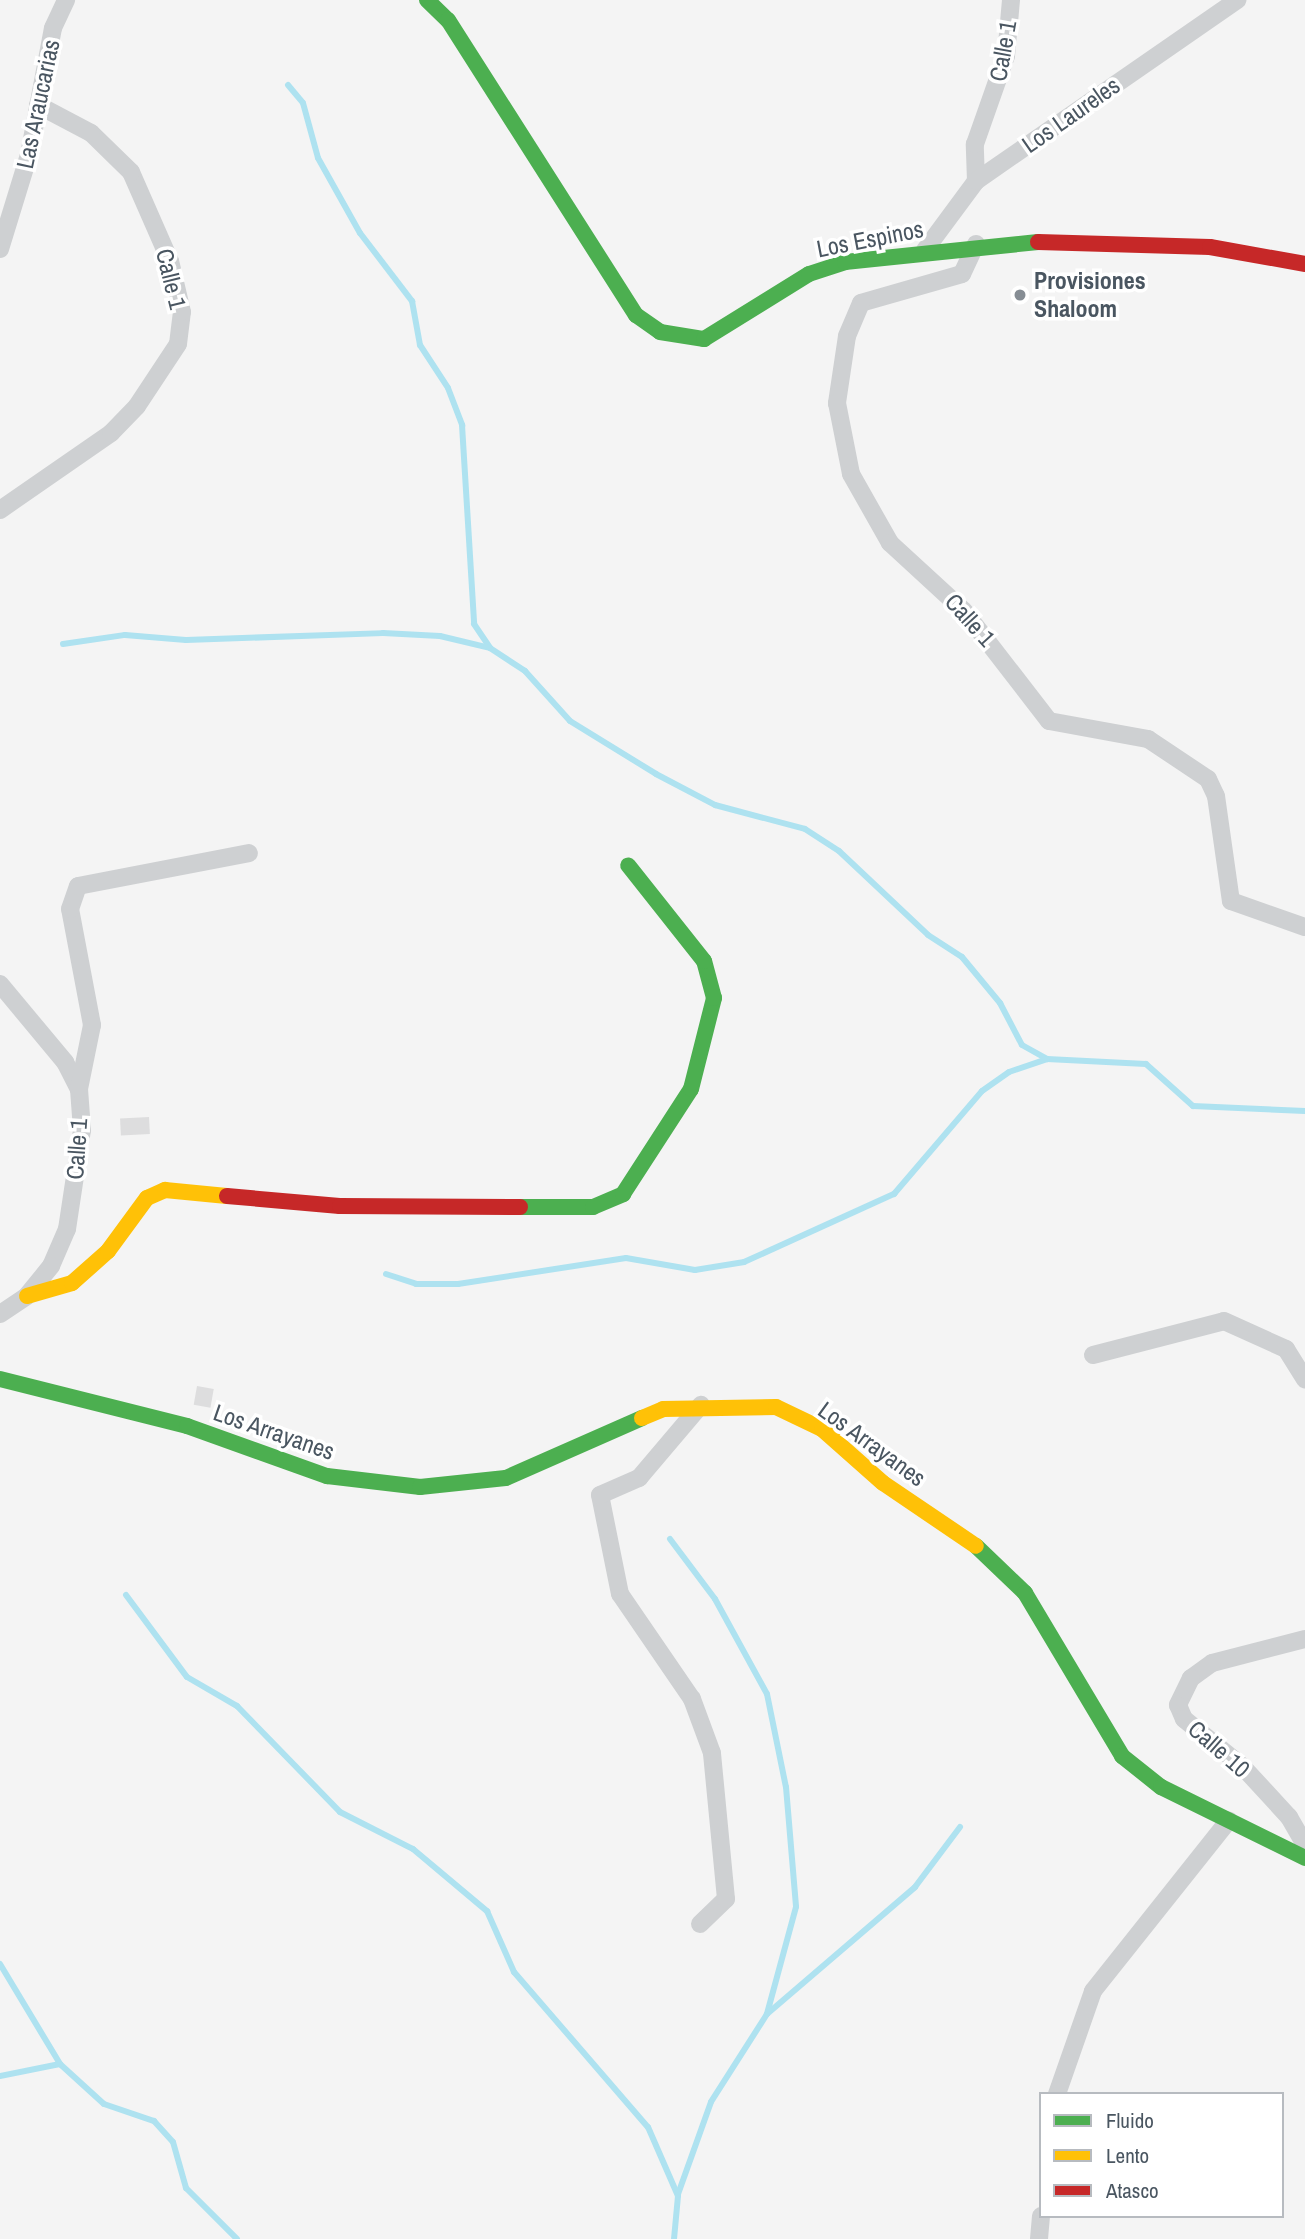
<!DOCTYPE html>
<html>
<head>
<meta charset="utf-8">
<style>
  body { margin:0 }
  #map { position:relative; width:1305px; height:2239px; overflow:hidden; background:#f4f4f4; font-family:"Archivo Narrow",sans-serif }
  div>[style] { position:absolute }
  .stream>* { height:6px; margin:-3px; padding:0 3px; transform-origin:3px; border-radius:3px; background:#aee2f0 }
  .building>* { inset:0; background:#ddddde; transform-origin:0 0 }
  .street>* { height:18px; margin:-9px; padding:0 9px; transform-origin:9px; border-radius:9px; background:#ced0d2 }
  .fast>* { height:16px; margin:-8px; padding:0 8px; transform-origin:8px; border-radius:8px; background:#4caf50 }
  .slow>* { height:16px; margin:-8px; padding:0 8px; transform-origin:8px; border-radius:8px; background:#ffc107 }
  .jam>* { height:16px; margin:-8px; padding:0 8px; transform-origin:8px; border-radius:8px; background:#c62828 }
  .dots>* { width:19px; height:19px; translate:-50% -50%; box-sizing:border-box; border:4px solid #fff; border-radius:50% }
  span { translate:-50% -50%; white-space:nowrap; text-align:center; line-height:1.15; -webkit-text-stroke:7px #fff; paint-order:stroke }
  .street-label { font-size:24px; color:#4a5661 }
  .poi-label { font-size:24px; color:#4a5661; font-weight:700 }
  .left { translate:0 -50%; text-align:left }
  .legend { position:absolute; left:1039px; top:2092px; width:245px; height:126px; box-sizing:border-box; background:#fff; border:2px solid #b7bbc0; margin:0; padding:9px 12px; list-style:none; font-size:21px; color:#4a5661 }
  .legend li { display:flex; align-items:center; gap:14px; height:35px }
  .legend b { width:35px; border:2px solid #b7bbc0 }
</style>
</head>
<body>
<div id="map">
  <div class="stream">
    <div style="left:288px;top:85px;width:23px;rotate:50deg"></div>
    <div style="left:303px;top:103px;width:57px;rotate:74.7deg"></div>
    <div style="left:318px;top:158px;width:86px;rotate:60.8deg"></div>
    <div style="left:360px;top:233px;width:86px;rotate:52.6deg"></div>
    <div style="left:412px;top:301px;width:45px;rotate:79.7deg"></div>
    <div style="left:420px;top:345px;width:51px;rotate:56.9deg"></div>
    <div style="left:448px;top:388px;width:40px;rotate:69deg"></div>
    <div style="left:462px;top:425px;width:199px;rotate:86.5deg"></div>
    <div style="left:474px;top:624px;width:29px;rotate:56deg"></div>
    <div style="left:63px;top:644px;width:63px;rotate:-8.3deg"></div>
    <div style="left:125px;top:635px;width:61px;rotate:4.7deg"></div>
    <div style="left:186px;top:640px;width:197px;rotate:-2deg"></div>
    <div style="left:383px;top:633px;width:57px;rotate:3deg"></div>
    <div style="left:440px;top:636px;width:51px;rotate:13.5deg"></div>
    <div style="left:490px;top:648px;width:42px;rotate:33.3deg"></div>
    <div style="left:525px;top:671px;width:67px;rotate:48deg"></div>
    <div style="left:570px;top:721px;width:101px;rotate:31.6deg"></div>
    <div style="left:656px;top:774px;width:67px;rotate:27.7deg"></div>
    <div style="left:715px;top:805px;width:93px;rotate:14.9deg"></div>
    <div style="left:805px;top:829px;width:40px;rotate:32.9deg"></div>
    <div style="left:839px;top:851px;width:122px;rotate:43.3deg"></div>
    <div style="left:928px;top:935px;width:40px;rotate:32.9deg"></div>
    <div style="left:962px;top:957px;width:60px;rotate:50.4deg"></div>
    <div style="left:1000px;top:1003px;width:47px;rotate:62.4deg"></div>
    <div style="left:1022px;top:1045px;width:29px;rotate:29deg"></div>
    <div style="left:1047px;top:1059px;width:99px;rotate:2.9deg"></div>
    <div style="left:1146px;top:1064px;width:63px;rotate:41.8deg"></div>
    <div style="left:1193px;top:1106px;width:112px;rotate:2.6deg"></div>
    <div style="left:386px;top:1274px;width:32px;rotate:18deg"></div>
    <div style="left:416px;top:1284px;width:42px"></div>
    <div style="left:458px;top:1284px;width:170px;rotate:-8.8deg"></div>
    <div style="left:626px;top:1258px;width:70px;rotate:9.9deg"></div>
    <div style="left:695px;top:1270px;width:50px;rotate:-9.3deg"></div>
    <div style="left:744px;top:1262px;width:165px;rotate:-24.4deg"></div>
    <div style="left:894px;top:1194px;width:135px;rotate:-49.5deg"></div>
    <div style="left:982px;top:1091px;width:33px;rotate:-35deg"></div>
    <div style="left:1009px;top:1072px;width:40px;rotate:-18.9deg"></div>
    <div style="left:670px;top:1539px;width:75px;rotate:53.1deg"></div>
    <div style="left:715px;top:1599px;width:108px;rotate:61.3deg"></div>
    <div style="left:767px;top:1694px;width:95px;rotate:78.5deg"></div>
    <div style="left:786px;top:1787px;width:120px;rotate:85.2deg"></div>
    <div style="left:796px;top:1907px;width:111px;rotate:105.2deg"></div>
    <div style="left:767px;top:2014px;width:104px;rotate:122.5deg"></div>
    <div style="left:711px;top:2102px;width:98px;rotate:109.7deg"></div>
    <div style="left:126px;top:1595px;width:102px;rotate:53.4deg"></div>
    <div style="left:187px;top:1677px;width:58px;rotate:30.1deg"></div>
    <div style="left:237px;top:1706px;width:148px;rotate:45.8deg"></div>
    <div style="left:340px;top:1812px;width:82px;rotate:26.9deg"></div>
    <div style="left:413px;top:1849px;width:97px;rotate:40deg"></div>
    <div style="left:487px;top:1911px;width:67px;rotate:66.1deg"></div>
    <div style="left:514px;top:1972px;width:205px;rotate:49.2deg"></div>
    <div style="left:648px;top:2127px;width:75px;rotate:66.5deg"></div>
    <div style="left:678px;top:2196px;width:43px;rotate:95.3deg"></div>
    <div style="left:0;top:1964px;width:117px;rotate:59deg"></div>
    <div style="left:60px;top:2064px;width:59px;rotate:42.3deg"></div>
    <div style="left:104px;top:2104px;width:53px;rotate:18.8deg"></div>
    <div style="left:154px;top:2121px;width:28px;rotate:48deg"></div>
    <div style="left:173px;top:2142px;width:48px;rotate:74.2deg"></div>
    <div style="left:186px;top:2188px;width:72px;rotate:45deg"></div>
    <div style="left:767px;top:2014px;width:195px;rotate:-40.6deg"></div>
    <div style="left:915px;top:1887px;width:75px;rotate:-53.1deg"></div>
    <div style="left:0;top:2076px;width:61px;rotate:-11.3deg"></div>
  </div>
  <div class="building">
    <div style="left:149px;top:1117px;width:17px;height:29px;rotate:87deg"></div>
    <div style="left:197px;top:1386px;width:17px;height:19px;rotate:10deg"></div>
  </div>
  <div class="street">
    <div style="left:976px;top:181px;width:37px;rotate:-92deg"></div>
    <div style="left:975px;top:144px;width:93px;rotate:-70.6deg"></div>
    <div style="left:1006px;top:56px;width:56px;rotate:-84.9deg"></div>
    <div style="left:976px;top:244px;width:33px;rotate:115deg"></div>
    <div style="left:962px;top:274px;width:105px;rotate:164deg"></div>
    <div style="left:861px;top:303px;width:36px;rotate:113deg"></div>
    <div style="left:847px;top:336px;width:68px;rotate:98.5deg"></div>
    <div style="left:837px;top:403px;width:72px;rotate:78.8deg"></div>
    <div style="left:851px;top:474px;width:79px;rotate:60.5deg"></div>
    <div style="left:890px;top:543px;width:100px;rotate:42.6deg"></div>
    <div style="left:964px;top:611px;width:139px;rotate:52.3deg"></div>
    <div style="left:1049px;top:721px;width:101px;rotate:10.3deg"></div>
    <div style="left:1148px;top:739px;width:72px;rotate:33.7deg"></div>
    <div style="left:1208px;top:779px;width:19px;rotate:65deg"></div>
    <div style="left:1216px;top:796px;width:106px;rotate:81.9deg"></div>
    <div style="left:1231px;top:901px;width:78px;rotate:19.4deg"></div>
    <div style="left:0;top:249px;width:98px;rotate:-72.9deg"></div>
    <div style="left:29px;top:155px;width:129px;rotate:-79.3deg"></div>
    <div style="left:53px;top:28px;width:31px;rotate:-65deg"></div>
    <div style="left:925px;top:250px;width:86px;rotate:-53.5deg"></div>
    <div style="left:976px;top:181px;width:318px;rotate:-34.7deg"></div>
    <div style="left:0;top:510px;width:135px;rotate:-34.7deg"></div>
    <div style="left:111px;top:433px;width:37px;rotate:-46deg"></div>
    <div style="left:137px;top:406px;width:74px;rotate:-56.5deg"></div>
    <div style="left:178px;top:344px;width:32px;rotate:-83deg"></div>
    <div style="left:182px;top:312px;width:52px;rotate:-103.2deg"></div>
    <div style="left:170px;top:261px;width:97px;rotate:-113.7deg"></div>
    <div style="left:131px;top:172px;width:56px;rotate:-135.7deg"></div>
    <div style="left:91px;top:133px;width:60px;rotate:-152.2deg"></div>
    <div style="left:0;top:984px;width:102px;rotate:50.2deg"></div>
    <div style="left:65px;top:1062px;width:30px;rotate:63deg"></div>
    <div style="left:79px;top:1089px;width:41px;rotate:85.8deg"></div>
    <div style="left:82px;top:1130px;width:100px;rotate:98.6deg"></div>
    <div style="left:67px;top:1229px;width:40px;rotate:113.4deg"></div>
    <div style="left:51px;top:1266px;width:38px;rotate:129deg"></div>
    <div style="left:27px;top:1296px;width:32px;rotate:146deg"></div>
    <div style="left:79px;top:1089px;width:65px;rotate:-78.5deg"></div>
    <div style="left:92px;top:1025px;width:118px;rotate:-100.7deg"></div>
    <div style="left:70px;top:909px;width:24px;rotate:-71deg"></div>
    <div style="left:78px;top:886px;width:174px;rotate:-10.9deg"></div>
    <div style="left:1093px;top:1355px;width:135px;rotate:-14.5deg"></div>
    <div style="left:1224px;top:1321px;width:68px;rotate:24.3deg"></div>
    <div style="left:1286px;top:1349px;width:36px;rotate:58deg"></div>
    <div style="left:1305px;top:1639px;width:96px;rotate:165.5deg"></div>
    <div style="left:1212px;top:1663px;width:26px;rotate:144deg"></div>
    <div style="left:1191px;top:1678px;width:30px;rotate:116deg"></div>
    <div style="left:1178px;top:1705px;width:15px;rotate:67deg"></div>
    <div style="left:1184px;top:1719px;width:76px;rotate:39.1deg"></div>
    <div style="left:1243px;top:1767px;width:68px;rotate:47.4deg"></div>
    <div style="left:1289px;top:1817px;width:32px;rotate:60deg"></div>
    <div style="left:700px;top:1924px;width:36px;rotate:-44deg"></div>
    <div style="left:726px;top:1899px;width:147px;rotate:-95.5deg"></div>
    <div style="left:712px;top:1753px;width:58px;rotate:-110.3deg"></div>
    <div style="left:692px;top:1699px;width:127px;rotate:-124.4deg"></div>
    <div style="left:620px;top:1594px;width:101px;rotate:-101.4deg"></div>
    <div style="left:600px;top:1495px;width:43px;rotate:-23.6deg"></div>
    <div style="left:639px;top:1478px;width:96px;rotate:-49.7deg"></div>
    <div style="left:1057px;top:2094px;width:109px;rotate:-70.7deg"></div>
    <div style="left:1093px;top:1991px;width:218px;rotate:-51.5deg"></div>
    <div style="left:1039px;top:2239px;width:23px;rotate:-85deg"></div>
  </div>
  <div class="fast">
    <div style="left:427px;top:0;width:29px;rotate:44deg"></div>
    <div style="left:448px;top:20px;width:350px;rotate:57.5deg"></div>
    <div style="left:636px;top:315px;width:29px;rotate:35deg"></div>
    <div style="left:660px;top:332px;width:45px;rotate:9deg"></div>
    <div style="left:704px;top:339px;width:123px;rotate:-31.8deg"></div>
    <div style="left:809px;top:274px;width:38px;rotate:-18deg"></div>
    <div style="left:845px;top:262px;width:194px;rotate:-5.9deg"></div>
    <div style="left:520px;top:1207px;width:73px"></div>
    <div style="left:593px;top:1207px;width:33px;rotate:-23deg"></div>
    <div style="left:623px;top:1194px;width:125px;rotate:-57.1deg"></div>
    <div style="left:691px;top:1089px;width:94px;rotate:-75.8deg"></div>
    <div style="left:714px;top:998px;width:38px;rotate:-105deg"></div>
    <div style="left:704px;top:961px;width:122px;rotate:-128.4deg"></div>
    <div style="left:0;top:1379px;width:193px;rotate:14.1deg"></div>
    <div style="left:187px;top:1426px;width:149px;rotate:19.7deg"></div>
    <div style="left:327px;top:1476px;width:94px;rotate:6.7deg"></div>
    <div style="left:420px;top:1487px;width:86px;rotate:-6deg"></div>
    <div style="left:506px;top:1478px;width:149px;rotate:-23.8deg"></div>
    <div style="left:976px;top:1546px;width:68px;rotate:43.8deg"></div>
    <div style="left:1025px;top:1593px;width:190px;rotate:59.2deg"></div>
    <div style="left:1122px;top:1756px;width:50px;rotate:38.5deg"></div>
    <div style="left:1161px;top:1787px;width:161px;rotate:26.2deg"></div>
  </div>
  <div class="slow">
    <div style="left:27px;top:1296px;width:47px;rotate:-16.1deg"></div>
    <div style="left:72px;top:1283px;width:48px;rotate:-41.6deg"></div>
    <div style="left:108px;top:1251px;width:66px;rotate:-53.7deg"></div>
    <div style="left:147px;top:1198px;width:20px;rotate:-24deg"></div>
    <div style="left:165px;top:1190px;width:62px;rotate:5.5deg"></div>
    <div style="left:642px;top:1418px;width:23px;rotate:-23deg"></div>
    <div style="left:663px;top:1409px;width:113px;rotate:-1deg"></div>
    <div style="left:776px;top:1407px;width:51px;rotate:25.6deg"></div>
    <div style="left:822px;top:1429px;width:81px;rotate:41.5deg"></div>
    <div style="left:883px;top:1483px;width:112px;rotate:34.1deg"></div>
  </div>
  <div class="jam">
    <div style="left:1038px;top:242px;width:172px;rotate:1.7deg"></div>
    <div style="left:1210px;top:247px;width:97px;rotate:10.1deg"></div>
    <div style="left:227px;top:1196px;width:113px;rotate:5.1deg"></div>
    <div style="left:340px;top:1206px;width:180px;rotate:0.3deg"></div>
  </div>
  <div class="dots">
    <div style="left:1020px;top:295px;background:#868d94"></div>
  </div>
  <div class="street-label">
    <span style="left:1003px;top:51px;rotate:-80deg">Calle 1</span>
    <span style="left:38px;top:104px;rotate:-78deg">Las Araucarias</span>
    <span style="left:1071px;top:115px;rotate:-35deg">Los Laureles</span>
    <span style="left:870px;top:239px;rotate:-11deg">Los Espinos</span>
    <span style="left:171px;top:279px;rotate:76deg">Calle 1</span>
    <span style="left:970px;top:620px;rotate:48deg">Calle 1</span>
    <span style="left:77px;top:1149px;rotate:-86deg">Calle 1</span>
    <span style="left:274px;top:1432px;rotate:19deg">Los Arrayanes</span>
    <span style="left:872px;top:1444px;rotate:36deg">Los Arrayanes</span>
    <span style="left:1219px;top:1749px;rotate:41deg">Calle 10</span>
  </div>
  <div class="poi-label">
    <span class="left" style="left:1034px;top:295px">Provisiones<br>Shaloom</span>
  </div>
  <ul class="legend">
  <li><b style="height:9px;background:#4caf50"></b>Fluido</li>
  <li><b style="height:9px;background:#ffc107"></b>Lento</li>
  <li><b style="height:9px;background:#c62828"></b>Atasco</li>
  </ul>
</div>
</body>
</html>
